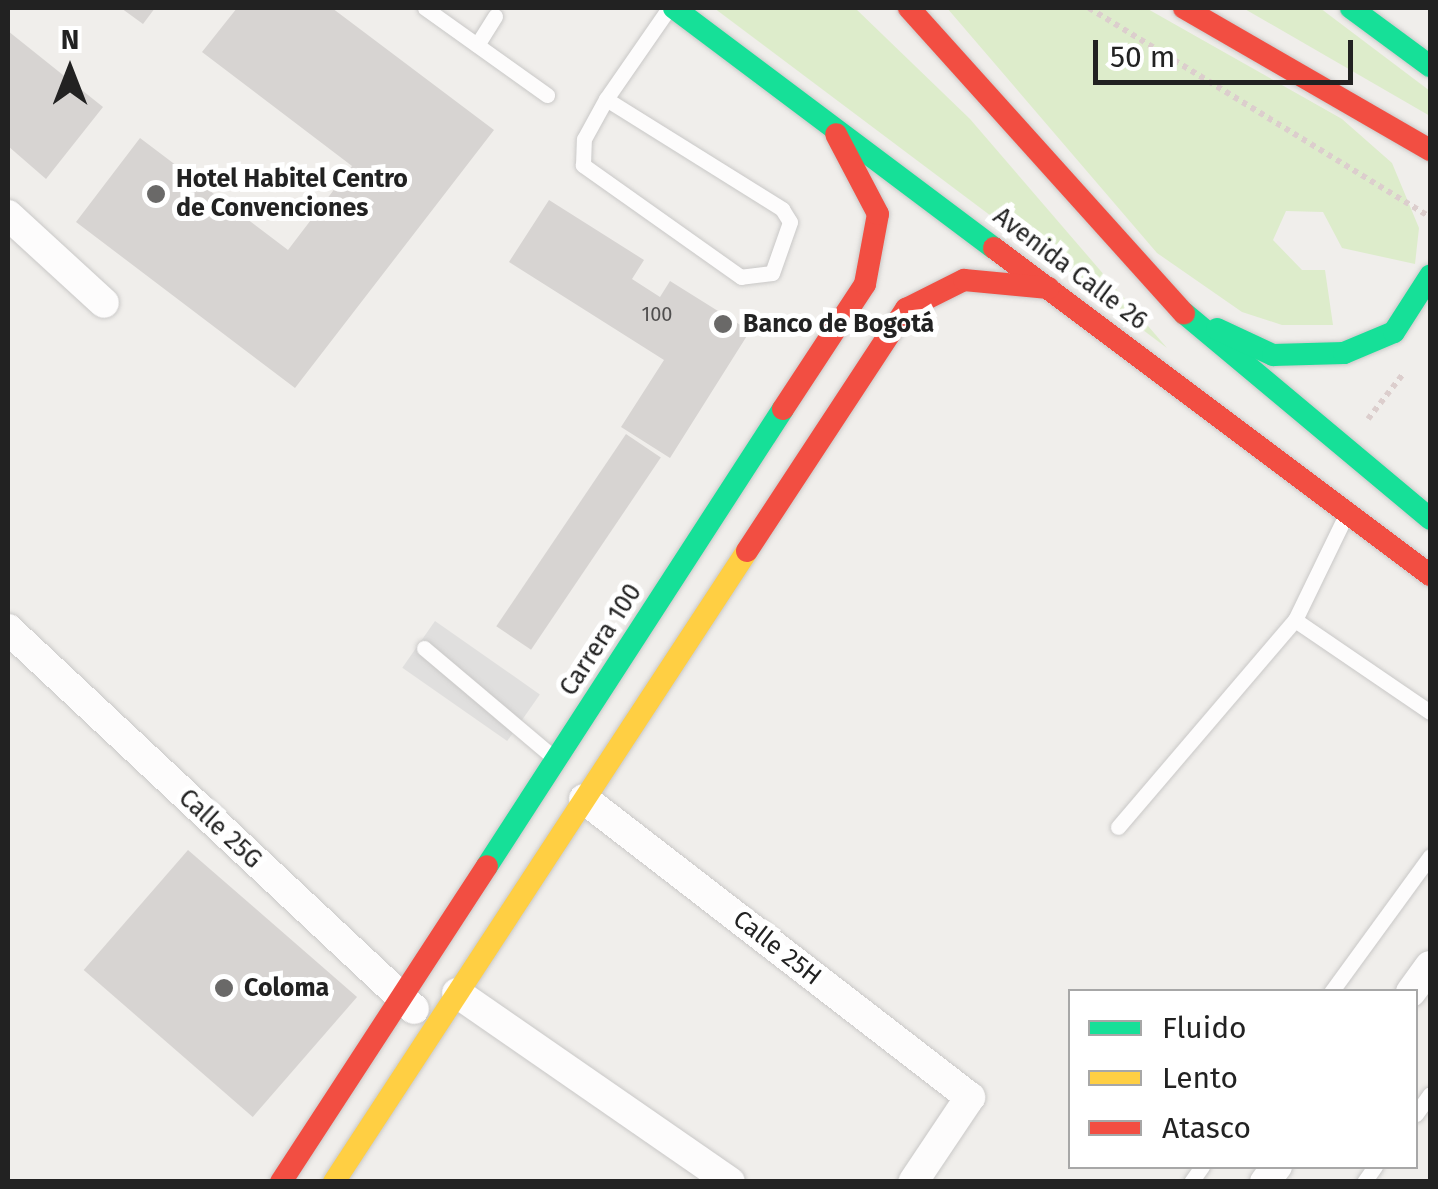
<!DOCTYPE html>
<html>
<head>
<meta charset="utf-8">
<style>
  body { margin:0 }
  #map { position:relative; width:1438px; height:1189px; overflow:hidden; background:#f0eeeb; font-family:"Fira Sans",sans-serif }
  div>[style] { position:absolute }
  .grass>* { inset:0; background:#ddeccb }
  .parking>* { inset:0; background:#e0dfde; transform-origin:0 0 }
  .building>* { inset:0; background:#d7d4d2; transform-origin:0 0 }
  .path>* { height:6px; margin-top:-3px; transform-origin:0; background:repeating-linear-gradient(90deg,#dccecd 0 5px,transparent 0 10px) }
  .roads { filter:drop-shadow(0 0 2px #c9c8c7) drop-shadow(0 0 2px #c9c8c7) }
  .lane>* { height:15px; margin:-7.5px; padding:0 7.5px; transform-origin:7.5px; border-radius:7.5px; background:#fdfcfc }
  .street>* { height:30px; margin:-15px; padding:0 15px; transform-origin:15px; border-radius:15px; background:#fdfcfc }
  .fast>* { height:22px; margin:-11px; padding:0 11px; transform-origin:11px; border-radius:11px; background:#16e098 }
  .slow>* { height:22px; margin:-11px; padding:0 11px; transform-origin:11px; border-radius:11px; background:#ffcf43 }
  .jam>* { height:22px; margin:-11px; padding:0 11px; transform-origin:11px; border-radius:11px; background:#f24e42 }
  .dots>* { width:28px; height:28px; translate:-50% -50%; box-sizing:border-box; border:5px solid #fff; border-radius:50% }
  span { translate:-50% -50%; white-space:nowrap; text-align:center; line-height:1.15; -webkit-text-stroke:10px #fff; paint-order:stroke }
  .number-label { font-size:20px; color:#4f4e4e }
  .number-label span { -webkit-text-stroke-width:0 }
  .poi-label { font-size:25px; color:#222; font-weight:700 }
  .left { translate:0 -50%; text-align:left }
  .street-label { font-size:25px; color:#222 }
  .frame { position:absolute; inset:0; border:10px solid #222; pointer-events:none }
  .legend { position:absolute; left:1068px; top:989px; width:350px; height:180px; box-sizing:border-box; background:#fff; border:2px solid #a7a7a7; margin:0; padding:12px 18px; list-style:none; font-size:30px; color:#222 }
  .legend li { display:flex; align-items:center; gap:20px; height:50px }
  .legend b { width:50px; border:2px solid #a7a7a7 }
  .north { position:absolute; left:20px; top:20px; width:100px; height:100px; -webkit-text-stroke:8px #fff; paint-order:stroke; rotate:0deg; font-size:28px; font-weight:700; line-height:40px; text-align:center; color:#222 }
  .north::after { content:''; display:block; margin:auto; width:35px; height:45px; background:#222; clip-path:polygon(50% 0,100% 100%,50% 72%,0 100%) }
  .scale { position:absolute; left:1093px; top:40px; width:260px; height:45px; box-sizing:border-box; border:5px solid #222; border-top:0; padding-left:12px; font-size:30px; line-height:35px; white-space:nowrap; color:#222; -webkit-text-stroke:8px #fff; paint-order:stroke }
</style>
</head>
<body>
<div id="map">
  <div class="grass">
    <div style="clip-path:polygon(714px 8px,855px 8px,970px 119px,1167px 348px)"></div>
    <div style="clip-path:polygon(947px 8px,1146px 8px,1342px 119px,1392px 163px,1419px 228px,1415px 264px,1342px 248px,1323px 212px,1286px 211px,1273px 240px,1302px 270px,1325px 270px,1333px 325px,1282px 325px,1242px 312px,1157px 253px)"></div>
    <div style="clip-path:polygon(1243px 8px,1320px 8px,1430px 91px,1430px 116px)"></div>
  </div>
  <div class="parking">
    <div style="left:435px;top:621px;width:128px;height:57px;rotate:35deg"></div>
  </div>
  <div class="building">
    <div style="clip-path:polygon(121px 8px,155px 8px,143px 24px)"></div>
    <div style="clip-path:polygon(237px 8px,332px 8px,494px 130px,295px 388px,76px 222px,140px 138px,288px 250px,352px 166px,202px 52px)"></div>
    <div style="clip-path:polygon(8px 31px,103px 107px,46px 179px,8px 146px)"></div>
    <div style="clip-path:polygon(549px 200px,644px 260px,632px 279px,660px 297px,670px 281px,750px 331px,670px 458px,621px 427px,664px 360px,509px 262px)"></div>
    <div style="left:626px;top:434px;width:42px;height:232px;rotate:34deg"></div>
    <div style="left:188px;top:850px;width:224px;height:159px;rotate:41deg"></div>
  </div>
  <div class="path">
    <div style="left:1089px;top:8px;width:400px;rotate:31.5deg"></div>
    <div style="left:1368px;top:419px;width:57px;rotate:-52.1deg"></div>
  </div>
  <div class="roads">
    <div class="lane">
      <div style="left:425px;top:8px;width:150px;rotate:35.5deg"></div>
      <div style="left:477px;top:45px;width:34px;rotate:-58deg"></div>
      <div style="left:606px;top:99px;width:208px;rotate:32deg"></div>
      <div style="left:782px;top:209px;width:15px;rotate:58deg"></div>
      <div style="left:790px;top:222px;width:54px;rotate:109.4deg"></div>
      <div style="left:772px;top:273px;width:31px;rotate:173deg"></div>
      <div style="left:741px;top:277px;width:194px;rotate:-144.7deg"></div>
      <div style="left:583px;top:165px;width:26px;rotate:-88deg"></div>
      <div style="left:584px;top:139px;width:46px;rotate:-61.2deg"></div>
      <div style="left:606px;top:99px;width:107px;rotate:-55.3deg"></div>
      <div style="left:1343px;top:521px;width:110px;rotate:115.9deg"></div>
      <div style="left:1295px;top:620px;width:163px;rotate:34.3deg"></div>
      <div style="left:424px;top:648px;width:170px;rotate:40.2deg"></div>
      <div style="left:1118px;top:827px;width:272px;rotate:-49.5deg"></div>
      <div style="left:1331px;top:992px;width:168px;rotate:-53.9deg"></div>
      <div style="left:1416px;top:1114px;width:24px;rotate:-55deg"></div>
      <div style="left:1191px;top:1182px;width:19px;rotate:-55deg"></div>
      <div style="left:1364px;top:1182px;width:19px;rotate:-55deg"></div>
    </div>
    <div class="street">
      <div style="left:8px;top:215px;width:130px;rotate:42.5deg"></div>
      <div style="left:8px;top:629px;width:556px;rotate:43.11deg"></div>
      <div style="left:584px;top:799px;width:488px;rotate:37.7deg"></div>
      <div style="left:970px;top:1097px;width:102px;rotate:123.8deg"></div>
      <div style="left:1411px;top:992px;width:32px;rotate:-54deg"></div>
      <div style="left:457px;top:993px;width:332px;rotate:34.7deg"></div>
      <div style="left:1265px;top:1182px;width:20px;rotate:-53deg"></div>
    </div>
    <div class="fast">
      <div style="left:674px;top:8px;width:400px;rotate:36.9deg"></div>
      <div style="left:1351px;top:8px;width:98px;rotate:36.3deg"></div>
      <div style="left:1184px;top:313px;width:321px;rotate:39.9deg"></div>
      <div style="left:1217px;top:329px;width:62px;rotate:24.9deg"></div>
      <div style="left:1273px;top:355px;width:71px;rotate:-1.6deg"></div>
      <div style="left:1344px;top:353px;width:54px;rotate:-22.8deg"></div>
      <div style="left:1394px;top:332px;width:67px;rotate:-57.3deg"></div>
      <div style="left:487px;top:866px;width:544px;rotate:-57.07deg"></div>
    </div>
    <div class="slow">
      <div style="left:334px;top:1182px;width:754px;rotate:-56.79deg"></div>
    </div>
    <div class="jam">
      <div style="left:909px;top:8px;width:411px;rotate:48deg"></div>
      <div style="left:1184px;top:8px;width:284px;rotate:30deg"></div>
      <div style="left:994px;top:248px;width:545px;rotate:36.87deg"></div>
      <div style="left:783px;top:409px;width:149px;rotate:-56.7deg"></div>
      <div style="left:865px;top:284px;width:71px;rotate:-79.5deg"></div>
      <div style="left:878px;top:214px;width:90px;rotate:-117.7deg"></div>
      <div style="left:747px;top:551px;width:290px;rotate:-56.7deg"></div>
      <div style="left:906px;top:309px;width:65px;rotate:-26.6deg"></div>
      <div style="left:964px;top:280px;width:85px;rotate:5.4deg"></div>
      <div style="left:281px;top:1182px;width:377px;rotate:-56.9deg"></div>
    </div>
  </div>
  <div class="dots">
    <div style="left:156px;top:194px;background:#6a6968"></div>
    <div style="left:723px;top:324px;background:#6a6968"></div>
    <div style="left:224px;top:988px;background:#6a6968"></div>
  </div>
  <div class="number-label">
    <span style="left:657px;top:314px">100</span>
  </div>
  <div class="poi-label">
    <span class="left" style="left:176px;top:194px">Hotel Habitel Centro<br>de Convenciones</span>
    <span class="left" style="left:743px;top:324px">Banco de Bogotá</span>
    <span class="left" style="left:244px;top:988px">Coloma</span>
  </div>
  <div class="street-label">
    <span style="left:1070px;top:269px;rotate:37deg">Avenida Calle 26</span>
    <span style="left:601px;top:640px;rotate:-57deg">Carrera 100</span>
    <span style="left:220px;top:829px;rotate:43deg">Calle 25G</span>
    <span style="left:777px;top:948px;rotate:38deg">Calle 25H</span>
  </div>
  <div class="frame"></div>
  <ul class="legend">
  <li><b style="height:12px;background:#16e098"></b>Fluido</li>
  <li><b style="height:12px;background:#ffcf43"></b>Lento</li>
  <li><b style="height:12px;background:#f24e42"></b>Atasco</li>
  </ul>
  <div class="north">N</div>
  <div class="scale">50 m</div>
</div>
</body>
</html>
